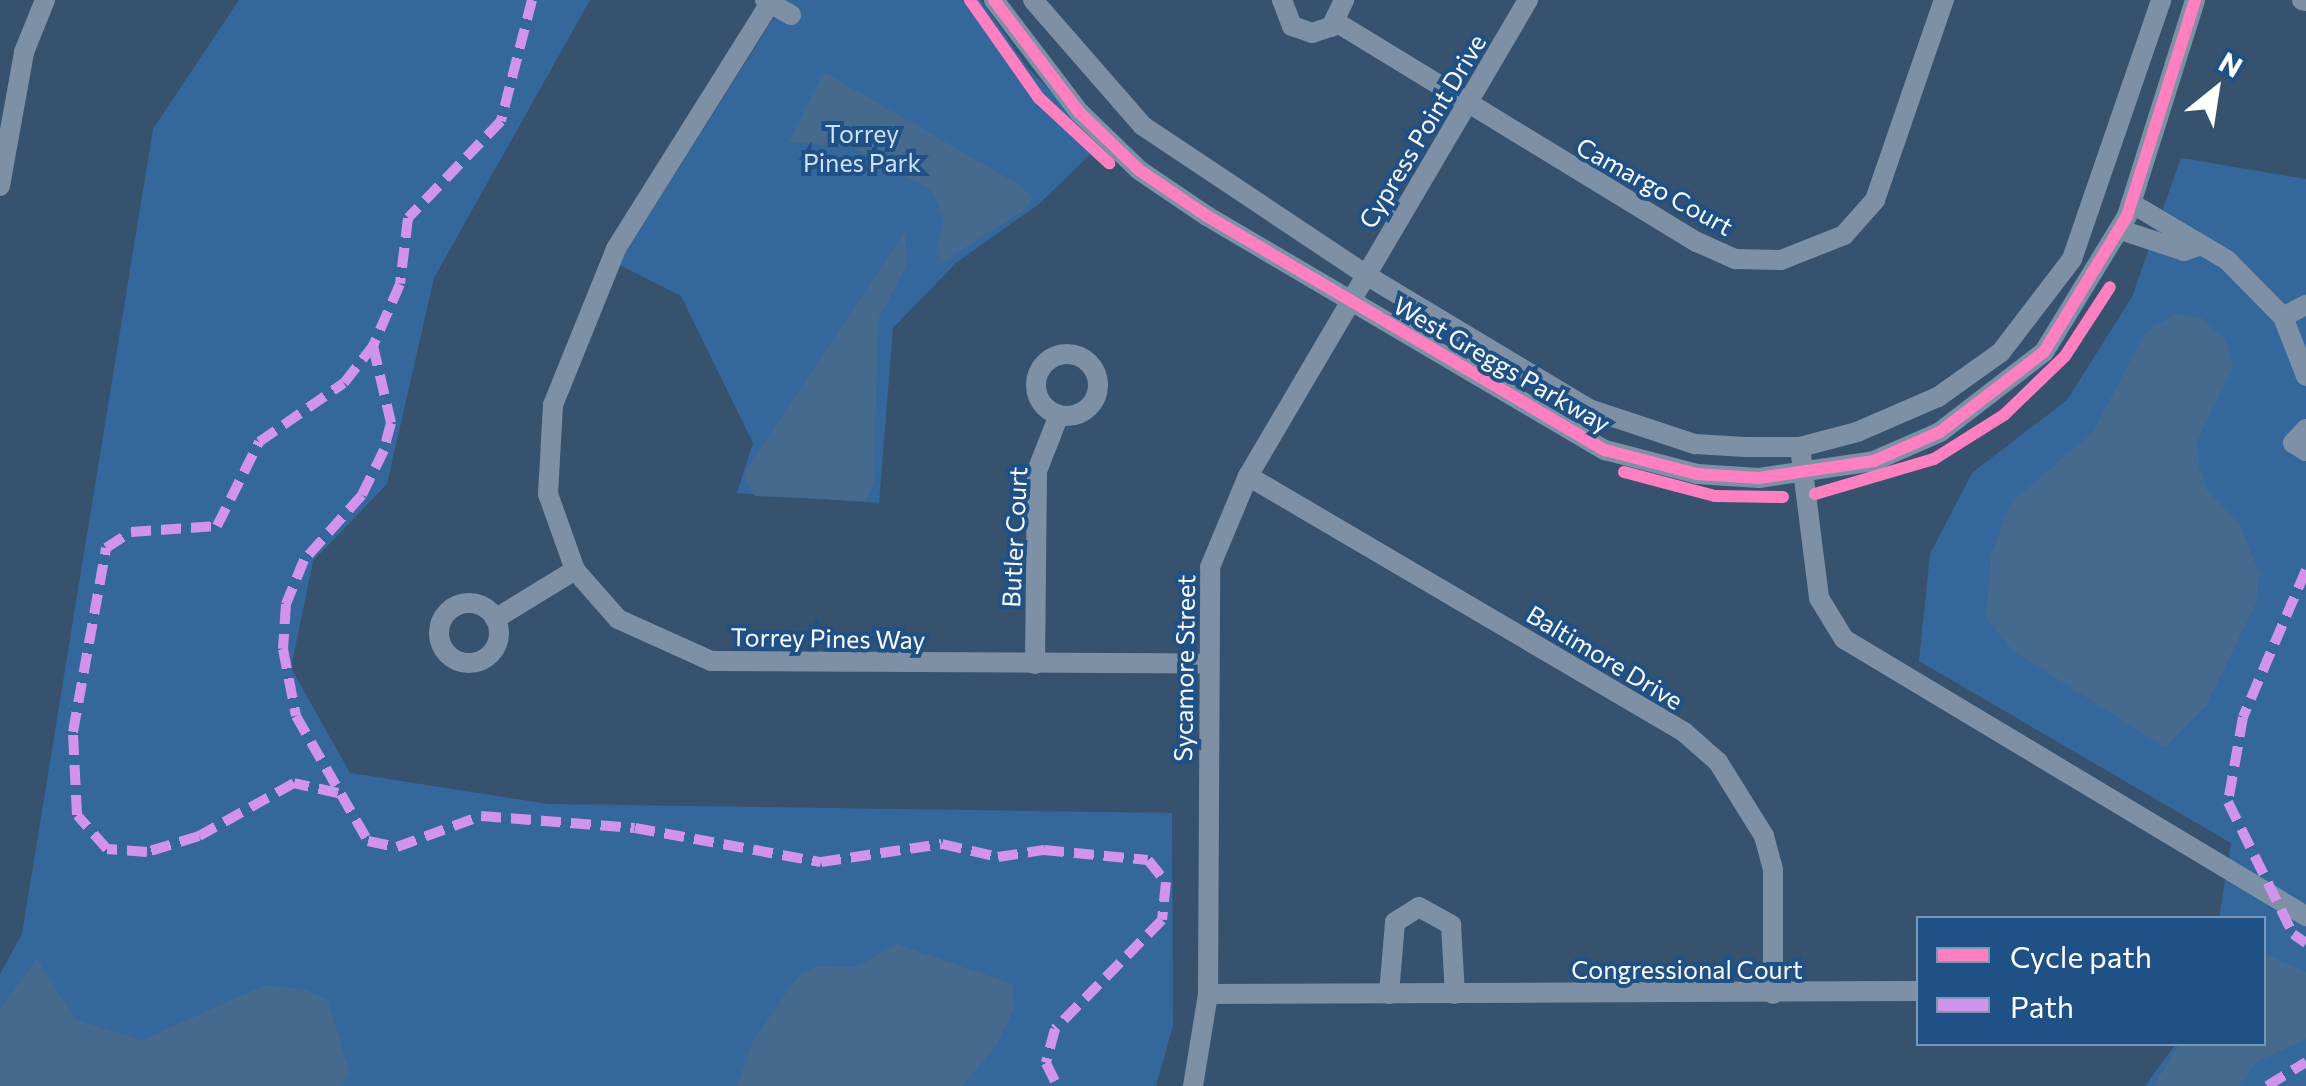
<!DOCTYPE html>
<html>
<head>
<meta charset="utf-8">
<style>
  body { margin:0 }
  #map { position:relative; width:2306px; height:1086px; overflow:hidden; background:#37526f; font-family:Commissioner,sans-serif }
  div>[style] { position:absolute }
  .green>* { inset:0; background:#34689c }
  .water>* { inset:0; background:#46698e }
  .minor>* { height:20px; margin:-10px; padding:0 10px; transform-origin:10px; border-radius:10px; background:#7e90a5 }
  .minor>.ring { margin:-10px; padding:0; box-sizing:content-box; background:none; border:20px solid #7e90a5; border-radius:50% }
  .quiet>* { height:10px; margin-top:-5px; transform-origin:0; background:repeating-linear-gradient(90deg,#d193ec 0 20px,transparent 0 30px) }
  .cycleway>* { height:12px; margin:-6px; padding:0 6px; transform-origin:6px; border-radius:6px; background:#ff80c0 }
  span { translate:-50% -50%; white-space:nowrap; text-align:center; line-height:1.15; -webkit-text-stroke:8px #205186; paint-order:stroke }
  .street-label { font-size:25px; color:#fff }
  .park-label { font-size:25px; color:#cde2f7 }
  .legend { position:absolute; left:1916px; top:916px; width:350px; height:130px; box-sizing:border-box; background:#205186; border:2px solid #7997b6; margin:0; padding:12px 18px; list-style:none; font-size:30px; color:#fff }
  .legend li { display:flex; align-items:center; gap:20px; height:50px }
  .legend b { width:50px; border:2px solid #7997b6 }
  .north { position:absolute; left:2166px; top:40px; width:100px; height:100px; -webkit-text-stroke:8px #205186; paint-order:stroke; rotate:30deg; font-size:28px; font-weight:700; line-height:40px; text-align:center; color:#fff }
  .north::after { content:''; display:block; margin:auto; width:35px; height:45px; background:#fff; clip-path:polygon(50% 0,100% 100%,50% 72%,0 100%) }
</style>
</head>
<body>
<div id="map">
  <div class="green">
    <div style="clip-path:polygon(239px 0,590px 0,434px 278px,387px 484px,313px 561px,291px 668px,350px 773px,548px 804px,1172px 813px,1173px 1026px,1156px 1086px,0 1086px,0 974px,22px 934px,153px 129px)"></div>
    <div style="clip-path:polygon(785px 0,981px 0,1027px 67px,1101px 144px,1039px 204px,957px 262px,893px 328px,879px 503px,737px 493px,753px 443px,681px 296px,618px 264px)"></div>
    <div style="clip-path:polygon(2181px 158px,2306px 179px,2306px 1086px,2145px 1086px,2176px 1044px,2264px 1044px,2264px 918px,2219px 918px,2231px 843px,1919px 661px,1930px 554px,1972px 473px,2067px 400px,2132px 297px)"></div>
  </div>
  <div class="water">
    <div style="clip-path:polygon(824px 72px,1018px 184px,1032px 197px,1027px 208px,943px 262px,936px 253px,944px 218px,932px 191px,852px 147px,789px 142px)"></div>
    <div style="clip-path:polygon(905px 232px,907px 265px,878px 320px,874px 483px,866px 501px,755px 496px,743px 475px)"></div>
    <div style="clip-path:polygon(2177px 313px,2203px 319px,2226px 340px,2233px 367px,2197px 441px,2199px 466px,2207px 490px,2240px 523px,2259px 575px,2256px 603px,2207px 704px,2165px 748px,2011px 649px,1986px 617px,1991px 555px,2012px 501px,2092px 433px,2146px 332px)"></div>
    <div style="clip-path:polygon(896px 944px,1013px 984px,1014px 1009px,996px 1046px,962px 1086px,737px 1086px,753px 1041px,796px 979px,816px 966px,857px 967px)"></div>
    <div style="clip-path:polygon(2264px 953px,2306px 972px,2306px 1039px,2257px 1062px,2239px 1086px,2153px 1086px,2180px 1044px,2264px 1044px)"></div>
    <div style="clip-path:polygon(37px 959px,76px 1020px,142px 1040px,265px 985px,304px 989px,327px 999px,349px 1071px,342px 1086px,0 1086px,0 1008px)"></div>
  </div>
  <div class="minor">
    <div style="left:765px;top:0;width:30px;rotate:30deg"></div>
    <div style="left:772px;top:0;width:294px;rotate:122.1deg"></div>
    <div style="left:616px;top:249px;width:168px;rotate:112deg"></div>
    <div style="left:553px;top:405px;width:89px;rotate:93.2deg"></div>
    <div style="left:548px;top:494px;width:81px;rotate:70.4deg"></div>
    <div style="left:575px;top:570px;width:65px;rotate:48.7deg"></div>
    <div style="left:618px;top:619px;width:102px;rotate:24.3deg"></div>
    <div style="left:711px;top:661px;width:495px;rotate:0.3deg"></div>
    <div style="left:994px;top:0;width:141px;rotate:52.8deg"></div>
    <div style="left:1079px;top:112px;width:83px;rotate:44deg"></div>
    <div style="left:1139px;top:170px;width:82px;rotate:34.1deg"></div>
    <div style="left:1207px;top:216px;width:462px;rotate:30.5deg"></div>
    <div style="left:1605px;top:450px;width:95px;rotate:14.6deg"></div>
    <div style="left:1697px;top:474px;width:62px;rotate:3.7deg"></div>
    <div style="left:1759px;top:478px;width:116px;rotate:-8.4deg"></div>
    <div style="left:1874px;top:461px;width:72px;rotate:-23.7deg"></div>
    <div style="left:1940px;top:432px;width:131px;rotate:-37.6deg"></div>
    <div style="left:2044px;top:352px;width:159px;rotate:-58.6deg"></div>
    <div style="left:2127px;top:216px;width:226px;rotate:-72.5deg"></div>
    <div style="left:1033px;top:0;width:167px;rotate:48.9deg"></div>
    <div style="left:1143px;top:126px;width:268px;rotate:33.7deg"></div>
    <div style="left:1366px;top:275px;width:260px;rotate:31deg"></div>
    <div style="left:1589px;top:409px;width:112px;rotate:18.3deg"></div>
    <div style="left:1695px;top:444px;width:50px;rotate:3.4deg"></div>
    <div style="left:1745px;top:447px;width:55px"></div>
    <div style="left:1800px;top:447px;width:59px;rotate:-14.7deg"></div>
    <div style="left:1857px;top:432px;width:88px;rotate:-23.4deg"></div>
    <div style="left:1938px;top:397px;width:77px;rotate:-35.5deg"></div>
    <div style="left:2001px;top:352px;width:117px;rotate:-52.6deg"></div>
    <div style="left:2072px;top:259px;width:274px;rotate:-71deg"></div>
    <div style="left:1282px;top:0;width:28px;rotate:69deg"></div>
    <div style="left:1292px;top:26px;width:21px;rotate:19deg"></div>
    <div style="left:1312px;top:33px;width:20px;rotate:-18deg"></div>
    <div style="left:1331px;top:27px;width:30px;rotate:-64deg"></div>
    <div style="left:2302px;top:0;width:4px;rotate:14deg"></div>
    <div style="left:1336px;top:22px;width:423px;rotate:31.4deg"></div>
    <div style="left:1697px;top:242px;width:42px;rotate:24.1deg"></div>
    <div style="left:1735px;top:259px;width:46px;rotate:1.2deg"></div>
    <div style="left:1781px;top:260px;width:68px;rotate:-21.6deg"></div>
    <div style="left:1844px;top:235px;width:47px;rotate:-48.5deg"></div>
    <div style="left:1875px;top:200px;width:212px;rotate:-71deg"></div>
    <div style="left:0;top:186px;width:136px;rotate:-79.8deg"></div>
    <div style="left:24px;top:52px;width:56px;rotate:-68deg"></div>
    <div style="left:2131px;top:203px;width:112px;rotate:30.7deg"></div>
    <div style="left:2227px;top:260px;width:80px;rotate:45.5deg"></div>
    <div style="left:2283px;top:317px;width:63px;rotate:68.7deg"></div>
    <div style="left:2121px;top:230px;width:66px;rotate:18.4deg"></div>
    <div style="left:2184px;top:251px;width:18px;rotate:-19deg"></div>
    <div style="left:2283px;top:317px;width:26px;rotate:-28deg"></div>
    <div class="ring" style="left:1036px;top:354px;width:42px;height:42px"></div>
    <div style="left:2306px;top:429px;width:19px;rotate:133deg"></div>
    <div style="left:2293px;top:443px;width:15px;rotate:32deg"></div>
    <div style="left:1800px;top:447px;width:152px;rotate:82.8deg"></div>
    <div style="left:1819px;top:598px;width:48px;rotate:58.6deg"></div>
    <div style="left:1844px;top:639px;width:539px;rotate:30.95deg"></div>
    <div style="left:1248px;top:476px;width:506px;rotate:30.42deg"></div>
    <div style="left:1684px;top:732px;width:45px;rotate:41.4deg"></div>
    <div style="left:1718px;top:762px;width:87px;rotate:58.1deg"></div>
    <div style="left:1764px;top:836px;width:34px;rotate:75deg"></div>
    <div style="left:1773px;top:869px;width:125px;rotate:90deg"></div>
    <div class="ring" style="left:439px;top:603px;width:40px;height:40px"></div>
    <div style="left:495px;top:619px;width:94px;rotate:-31.5deg"></div>
    <div style="left:1035px;top:664px;width:193px;rotate:-89.4deg"></div>
    <div style="left:1037px;top:471px;width:60px;rotate:-68.6deg"></div>
    <div style="left:1208px;top:994px;width:710px;rotate:-0.24deg"></div>
    <div style="left:1389px;top:994px;width:72px;rotate:-85.2deg"></div>
    <div style="left:1395px;top:922px;width:28px;rotate:-32deg"></div>
    <div style="left:1419px;top:907px;width:37px;rotate:29deg"></div>
    <div style="left:1451px;top:925px;width:69px;rotate:86.7deg"></div>
    <div style="left:1193px;top:1086px;width:93px;rotate:-80.7deg"></div>
    <div style="left:1208px;top:994px;width:427px;rotate:-89.7deg"></div>
    <div style="left:1210px;top:567px;width:99px;rotate:-67.3deg"></div>
    <div style="left:1248px;top:476px;width:552px;rotate:-59.53deg"></div>
  </div>
  <div class="quiet">
    <div style="left:532px;top:0;width:125px;rotate:104.4deg"></div>
    <div style="left:501px;top:121px;width:134px;rotate:133.8deg"></div>
    <div style="left:408px;top:218px;width:66px;rotate:96.9deg"></div>
    <div style="left:400px;top:284px;width:68px;rotate:113.5deg"></div>
    <div style="left:373px;top:346px;width:79px;rotate:76.8deg"></div>
    <div style="left:391px;top:423px;width:28px;rotate:105deg"></div>
    <div style="left:384px;top:450px;width:50px;rotate:116.1deg"></div>
    <div style="left:362px;top:495px;width:87px;rotate:131.7deg"></div>
    <div style="left:304px;top:560px;width:48px;rotate:112.2deg"></div>
    <div style="left:286px;top:604px;width:45px;rotate:93.8deg"></div>
    <div style="left:283px;top:649px;width:68px;rotate:79deg"></div>
    <div style="left:296px;top:716px;width:144px;rotate:60.1deg"></div>
    <div style="left:368px;top:841px;width:30px;rotate:12deg"></div>
    <div style="left:397px;top:847px;width:90px;rotate:-20.3deg"></div>
    <div style="left:481px;top:816px;width:154px;rotate:4.5deg"></div>
    <div style="left:635px;top:828px;width:189px;rotate:10.4deg"></div>
    <div style="left:821px;top:862px;width:122px;rotate:-8.5deg"></div>
    <div style="left:942px;top:844px;width:57px;rotate:13.1deg"></div>
    <div style="left:998px;top:857px;width:47px;rotate:-8.7deg"></div>
    <div style="left:1044px;top:850px;width:104px;rotate:5.5deg"></div>
    <div style="left:1148px;top:860px;width:28px;rotate:51deg"></div>
    <div style="left:1166px;top:882px;width:38px;rotate:96deg"></div>
    <div style="left:1162px;top:920px;width:153px;rotate:134.5deg"></div>
    <div style="left:1055px;top:1029px;width:35px;rotate:105deg"></div>
    <div style="left:1046px;top:1063px;width:25px;rotate:64deg"></div>
    <div style="left:2306px;top:570px;width:160px;rotate:113.2deg"></div>
    <div style="left:2243px;top:717px;width:86px;rotate:100deg"></div>
    <div style="left:2228px;top:802px;width:147px;rotate:63.8deg"></div>
    <div style="left:2293px;top:934px;width:16px;rotate:35deg"></div>
    <div style="left:338px;top:793px;width:45px;rotate:-167.2deg"></div>
    <div style="left:294px;top:783px;width:109px;rotate:150.8deg"></div>
    <div style="left:199px;top:836px;width:54px;rotate:162.9deg"></div>
    <div style="left:147px;top:852px;width:40px;rotate:-175.7deg"></div>
    <div style="left:107px;top:849px;width:45px;rotate:-131.4deg"></div>
    <div style="left:77px;top:815px;width:83px;rotate:-92.8deg"></div>
    <div style="left:73px;top:732px;width:187px;rotate:-79.8deg"></div>
    <div style="left:106px;top:548px;width:30px;rotate:-33deg"></div>
    <div style="left:131px;top:532px;width:86px;rotate:-4deg"></div>
    <div style="left:217px;top:526px;width:94px;rotate:-63.4deg"></div>
    <div style="left:259px;top:442px;width:103px;rotate:-34.8deg"></div>
    <div style="left:344px;top:383px;width:47px;rotate:-51.9deg"></div>
    <div style="left:2267px;top:1086px;width:46px;rotate:-31.6deg"></div>
  </div>
  <div class="cycleway">
    <div style="left:970px;top:0;width:120px;rotate:54.9deg"></div>
    <div style="left:1039px;top:98px;width:96px;rotate:42.9deg"></div>
    <div style="left:994px;top:0;width:141px;rotate:52.8deg"></div>
    <div style="left:1079px;top:112px;width:83px;rotate:44deg"></div>
    <div style="left:1139px;top:170px;width:82px;rotate:34.1deg"></div>
    <div style="left:1207px;top:216px;width:462px;rotate:30.5deg"></div>
    <div style="left:1605px;top:450px;width:95px;rotate:14.6deg"></div>
    <div style="left:1697px;top:474px;width:62px;rotate:3.7deg"></div>
    <div style="left:1759px;top:478px;width:116px;rotate:-8.4deg"></div>
    <div style="left:1874px;top:461px;width:72px;rotate:-23.7deg"></div>
    <div style="left:1940px;top:432px;width:131px;rotate:-37.6deg"></div>
    <div style="left:2044px;top:352px;width:159px;rotate:-58.6deg"></div>
    <div style="left:2127px;top:216px;width:226px;rotate:-72.5deg"></div>
    <div style="left:1624px;top:472px;width:94px;rotate:14.8deg"></div>
    <div style="left:1715px;top:496px;width:68px;rotate:0.8deg"></div>
    <div style="left:1815px;top:494px;width:124px;rotate:-16.4deg"></div>
    <div style="left:1934px;top:459px;width:83px;rotate:-32.2deg"></div>
    <div style="left:2004px;top:415px;width:85px;rotate:-44deg"></div>
    <div style="left:2065px;top:356px;width:82px;rotate:-56.9deg"></div>
  </div>
  <div class="street-label">
    <span style="left:1422px;top:131px;rotate:-59deg">Cypress Point Drive</span>
    <span style="left:1655px;top:186px;rotate:29deg">Camargo Court</span>
    <span style="left:1502px;top:364px;rotate:30deg">West Greggs Parkway</span>
    <span style="left:1014px;top:537px;rotate:-87deg">Butler Court</span>
    <span style="left:828px;top:638px;rotate:1deg">Torrey Pines Way</span>
    <span style="left:1605px;top:657px;rotate:31deg">Baltimore Drive</span>
    <span style="left:1184px;top:668px;rotate:-89deg">Sycamore Street</span>
    <span style="left:1687px;top:969px">Congressional Court</span>
  </div>
  <div class="park-label">
    <span style="left:862px;top:148px">Torrey<br>Pines Park</span>
  </div>
  <ul class="legend">
  <li><b style="height:12px;background:#ff80c0"></b>Cycle path</li>
  <li><b style="height:12px;background:#d193ec"></b>Path</li>
  </ul>
  <div class="north">N</div>
</div>
</body>
</html>
